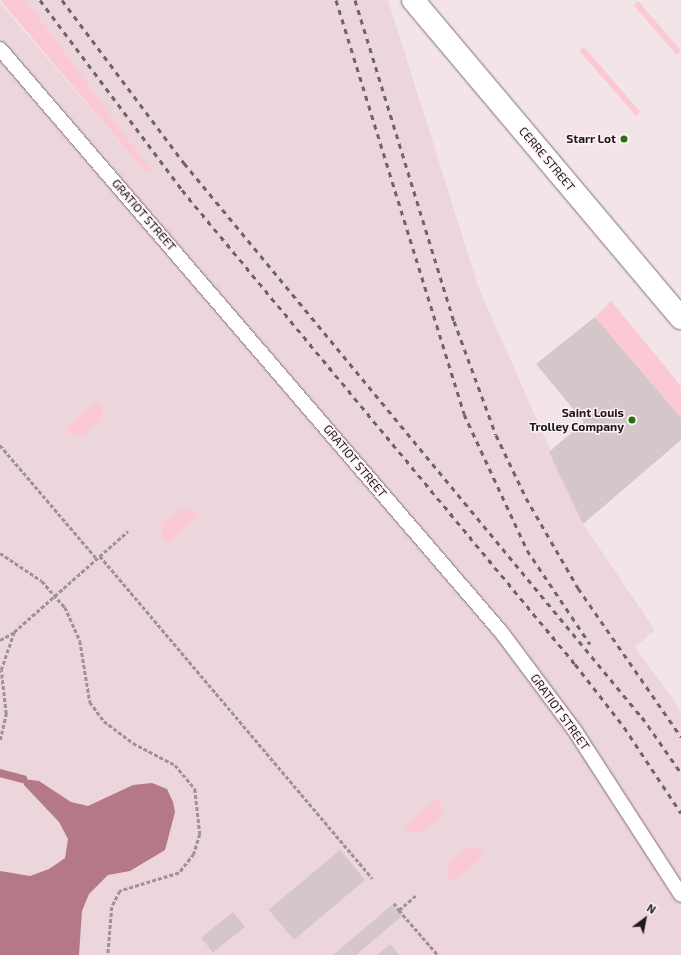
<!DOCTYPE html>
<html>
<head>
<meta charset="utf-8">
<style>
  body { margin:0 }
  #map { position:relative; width:681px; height:955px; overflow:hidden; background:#f2e4e7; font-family:"Exo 2",sans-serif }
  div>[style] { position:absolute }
  .built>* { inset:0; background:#ecd5db }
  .green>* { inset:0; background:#fbc8d5; transform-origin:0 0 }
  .water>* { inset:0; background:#b47889 }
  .stream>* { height:8px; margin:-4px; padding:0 4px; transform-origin:4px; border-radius:4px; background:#b47889 }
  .building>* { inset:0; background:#d4c6c9; transform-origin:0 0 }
  .path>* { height:2.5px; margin-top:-1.25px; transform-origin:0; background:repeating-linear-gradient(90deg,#9d9295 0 4px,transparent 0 6px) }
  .roads { filter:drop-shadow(0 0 1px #7e7174) drop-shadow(0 0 1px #7e7174) }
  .service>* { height:14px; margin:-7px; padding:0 7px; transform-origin:7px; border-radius:7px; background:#fff }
  .minor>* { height:22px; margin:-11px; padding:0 11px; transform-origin:11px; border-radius:11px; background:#fff }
  .rail>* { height:3px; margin-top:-1.5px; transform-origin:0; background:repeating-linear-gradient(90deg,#6d6566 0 5px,transparent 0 10px) }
  .dots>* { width:11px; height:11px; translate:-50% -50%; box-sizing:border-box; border:2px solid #fef2f5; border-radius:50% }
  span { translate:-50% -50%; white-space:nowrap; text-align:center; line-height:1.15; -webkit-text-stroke:3px #fef2f5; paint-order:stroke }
  .poi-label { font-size:12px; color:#1e191a; font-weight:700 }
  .right { translate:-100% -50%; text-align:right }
  .street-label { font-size:12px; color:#1e191a }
  .north { position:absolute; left:625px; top:899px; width:40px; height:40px; -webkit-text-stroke:3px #fef2f5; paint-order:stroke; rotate:32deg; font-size:11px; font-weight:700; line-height:16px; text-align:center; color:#1e191a }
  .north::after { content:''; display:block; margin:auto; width:14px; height:18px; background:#1e191a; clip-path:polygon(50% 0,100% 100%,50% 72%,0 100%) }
</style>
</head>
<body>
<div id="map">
  <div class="built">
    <div style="clip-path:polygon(26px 0,388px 0,479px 289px,583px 524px,655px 630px,635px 647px,681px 711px,681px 955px,0 955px,0 3px,147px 174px,151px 170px)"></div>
  </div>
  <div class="green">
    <div style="clip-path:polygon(0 0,26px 0,151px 170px,147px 174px)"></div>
    <div style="left:638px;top:1px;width:66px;height:6px;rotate:49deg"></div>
    <div style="left:584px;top:47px;width:86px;height:6px;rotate:49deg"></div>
    <div style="clip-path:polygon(611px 301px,681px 386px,681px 418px,595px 317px)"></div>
    <div style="clip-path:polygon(97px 401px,103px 408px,101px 421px,82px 436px,67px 432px,66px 428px)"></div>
    <div style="clip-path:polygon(182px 509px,196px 512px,198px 516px,167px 544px,161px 537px,163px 523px)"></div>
    <div style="clip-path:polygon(437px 798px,442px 806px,440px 819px,421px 833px,407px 830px,406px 825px)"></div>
    <div style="clip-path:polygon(468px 847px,477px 848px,484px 855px,453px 883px,447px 875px,449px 862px)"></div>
  </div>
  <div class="water">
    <div style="clip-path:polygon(23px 779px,39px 781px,71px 802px,88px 806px,133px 785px,152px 783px,167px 789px,173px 802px,175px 812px,165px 850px,130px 871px,108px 875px,89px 894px,82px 911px,79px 955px,0 955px,0 871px,30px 876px,49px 869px,65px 858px,68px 839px,59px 822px,24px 785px)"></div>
  </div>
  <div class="stream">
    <div style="left:0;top:773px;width:24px;rotate:15deg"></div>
  </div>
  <div class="building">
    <div style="clip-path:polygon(595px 317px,681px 418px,681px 440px,583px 524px,549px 452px,584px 422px,536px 364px)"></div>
    <div style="left:340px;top:850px;width:39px;height:93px;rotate:50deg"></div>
    <div style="clip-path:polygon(392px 905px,402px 916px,356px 955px,333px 955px)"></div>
    <div style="left:233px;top:912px;width:19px;height:41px;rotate:51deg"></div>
    <div style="clip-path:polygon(390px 944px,399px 955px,377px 955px)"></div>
  </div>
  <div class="path">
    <div style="left:0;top:445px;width:150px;rotate:49.6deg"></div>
    <div style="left:0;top:553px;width:50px;rotate:33.7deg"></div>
    <div style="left:42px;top:581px;width:35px;rotate:49deg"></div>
    <div style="left:65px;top:607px;width:37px;rotate:66deg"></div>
    <div style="left:80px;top:641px;width:62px;rotate:80.7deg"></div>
    <div style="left:90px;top:702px;width:24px;rotate:54deg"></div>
    <div style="left:104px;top:721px;width:36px;rotate:37deg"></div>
    <div style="left:133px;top:743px;width:47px;rotate:27.6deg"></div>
    <div style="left:175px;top:765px;width:31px;rotate:50deg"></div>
    <div style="left:195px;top:789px;width:45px;rotate:83.7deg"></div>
    <div style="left:200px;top:834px;width:21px;rotate:107deg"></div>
    <div style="left:194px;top:854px;width:24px;rotate:128deg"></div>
    <div style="left:179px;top:873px;width:62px;rotate:163deg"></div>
    <div style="left:120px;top:891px;width:18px;rotate:117deg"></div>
    <div style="left:112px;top:907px;width:48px;rotate:94.8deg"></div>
    <div style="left:100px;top:556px;width:422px;rotate:49.8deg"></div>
    <div style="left:0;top:640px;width:15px;rotate:-28deg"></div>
    <div style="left:0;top:740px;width:27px;rotate:-77deg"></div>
    <div style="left:6px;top:714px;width:44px;rotate:-96.5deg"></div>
    <div style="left:1px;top:670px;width:40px;rotate:-71.1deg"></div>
    <div style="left:14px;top:632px;width:152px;rotate:-41.5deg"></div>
    <div style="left:394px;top:903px;width:9px;rotate:54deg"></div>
    <div style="left:399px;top:910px;width:23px;rotate:-41deg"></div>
    <div style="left:399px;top:910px;width:60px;rotate:49.1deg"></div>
  </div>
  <div class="roads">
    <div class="service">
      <div style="left:0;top:49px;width:770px;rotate:49.32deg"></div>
      <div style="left:502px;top:633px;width:122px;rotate:53.3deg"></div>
      <div style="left:575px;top:731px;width:195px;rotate:57.1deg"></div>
    </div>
    <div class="minor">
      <div style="left:413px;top:0;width:416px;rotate:49.9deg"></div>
    </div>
  </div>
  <div class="rail">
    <div style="left:40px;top:0;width:237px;rotate:53.2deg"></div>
    <div style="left:182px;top:190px;width:616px;rotate:50.34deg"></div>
    <div style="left:575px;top:664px;width:80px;rotate:52.1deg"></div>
    <div style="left:624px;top:727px;width:103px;rotate:56.5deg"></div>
    <div style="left:62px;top:0;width:204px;rotate:53.2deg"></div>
    <div style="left:184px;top:163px;width:722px;rotate:50.45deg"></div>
    <div style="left:336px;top:0;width:433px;rotate:72.8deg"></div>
    <div style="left:464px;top:414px;width:150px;rotate:65.1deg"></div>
    <div style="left:527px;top:550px;width:113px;rotate:56.2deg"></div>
    <div style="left:355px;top:0;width:336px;rotate:72.9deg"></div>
    <div style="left:454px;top:321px;width:121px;rotate:69.8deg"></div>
    <div style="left:496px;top:435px;width:70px;rotate:64.5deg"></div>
    <div style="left:526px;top:498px;width:104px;rotate:60deg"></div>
    <div style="left:578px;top:588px;width:181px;rotate:55.3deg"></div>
    <div style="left:642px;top:717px;width:68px;rotate:55.1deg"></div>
  </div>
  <div class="dots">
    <div style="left:624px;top:139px;background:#247116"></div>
    <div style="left:632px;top:420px;background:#247116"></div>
  </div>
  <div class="poi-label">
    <span class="right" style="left:616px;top:139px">Starr Lot</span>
    <span class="right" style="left:624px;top:420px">Saint Louis<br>Trolley Company</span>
  </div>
  <div class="street-label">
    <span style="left:547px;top:159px;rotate:50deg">CERRE STREET</span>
    <span style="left:144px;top:215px;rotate:49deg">GRATIOT STREET</span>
    <span style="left:355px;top:461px;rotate:50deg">GRATIOT STREET</span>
    <span style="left:560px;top:712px;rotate:54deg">GRATIOT STREET</span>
  </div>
  <div class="north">N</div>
</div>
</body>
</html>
